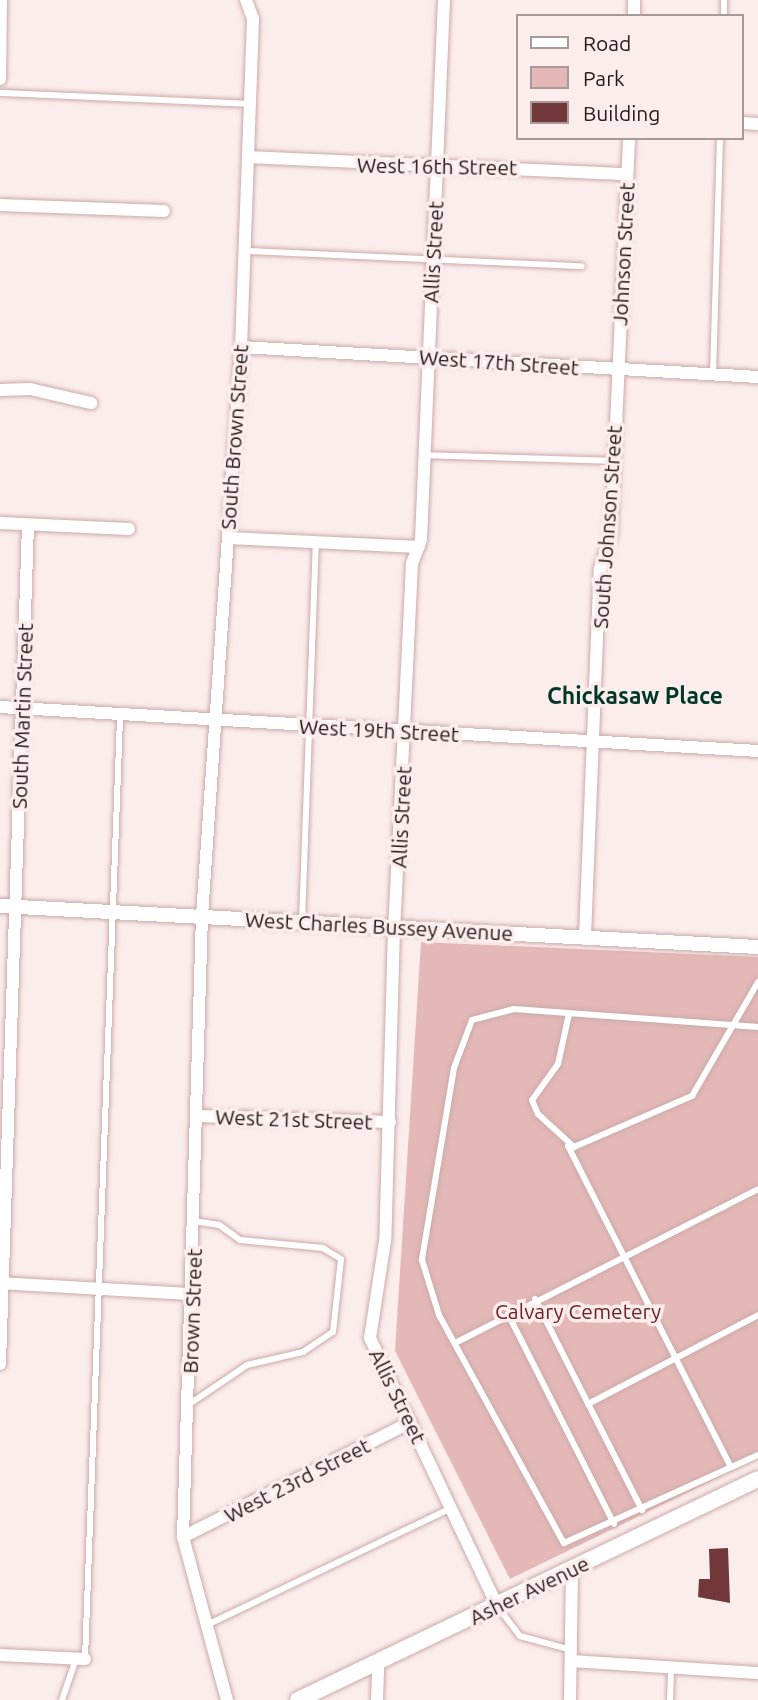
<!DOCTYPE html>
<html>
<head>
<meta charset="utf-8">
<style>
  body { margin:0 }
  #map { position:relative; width:758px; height:1700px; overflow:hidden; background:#fbedec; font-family:Ubuntu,sans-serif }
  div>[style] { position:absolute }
  .green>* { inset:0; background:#e3b8b7 }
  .building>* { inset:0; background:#723839 }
  .roads { filter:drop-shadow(0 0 2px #cbaaa9) drop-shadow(0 0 2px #cbaaa9) }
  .service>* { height:6px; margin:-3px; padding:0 3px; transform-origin:3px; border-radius:3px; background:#fff }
  .minor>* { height:12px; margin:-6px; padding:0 6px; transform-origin:6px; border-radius:6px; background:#fff }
  .tertiary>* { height:14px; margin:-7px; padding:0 7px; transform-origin:7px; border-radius:7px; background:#fff }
  .secondary>* { height:16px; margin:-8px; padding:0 8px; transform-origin:8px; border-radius:8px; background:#fff }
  span { translate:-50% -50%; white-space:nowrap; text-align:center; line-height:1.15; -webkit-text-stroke:7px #fbedec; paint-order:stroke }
  .street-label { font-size:21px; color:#261a1a }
  .park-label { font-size:21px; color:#6f2026 }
  .neighbourhood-label { font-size:23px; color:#003628; font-weight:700 }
  .legend { position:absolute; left:516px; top:14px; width:228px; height:126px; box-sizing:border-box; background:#fbedec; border:2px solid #a69998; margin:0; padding:9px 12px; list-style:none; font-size:21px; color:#261a1a }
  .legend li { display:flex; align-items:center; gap:14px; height:35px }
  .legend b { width:35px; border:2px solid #a69998 }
</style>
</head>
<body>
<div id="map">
  <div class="green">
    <div style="clip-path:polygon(421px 942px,758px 957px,758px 1458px,510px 1579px,395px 1351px)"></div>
  </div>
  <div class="building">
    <div style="clip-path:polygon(728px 1548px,730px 1603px,698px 1597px,699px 1579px,710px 1579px,709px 1549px)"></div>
  </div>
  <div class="roads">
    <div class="service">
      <div style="left:724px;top:16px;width:16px;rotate:-90deg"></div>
      <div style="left:0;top:93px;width:249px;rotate:2.5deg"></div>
      <div style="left:246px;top:251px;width:336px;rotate:2.6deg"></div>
      <div style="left:713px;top:374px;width:236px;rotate:-88.3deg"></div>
      <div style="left:423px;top:455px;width:191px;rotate:1.8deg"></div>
      <div style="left:302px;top:921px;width:379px;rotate:-87.9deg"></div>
      <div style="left:569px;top:1014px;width:51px;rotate:102.4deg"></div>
      <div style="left:558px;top:1064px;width:44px;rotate:125.8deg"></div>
      <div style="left:532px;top:1100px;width:15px;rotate:67deg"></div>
      <div style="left:538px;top:1114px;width:49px;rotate:42.5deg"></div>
      <div style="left:574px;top:1147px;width:129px;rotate:-23.4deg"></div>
      <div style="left:692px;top:1096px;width:132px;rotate:-59.9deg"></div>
      <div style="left:758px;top:1027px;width:245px;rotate:-175.8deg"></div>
      <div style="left:514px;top:1009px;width:43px;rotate:165.3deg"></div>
      <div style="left:472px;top:1020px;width:51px;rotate:110.6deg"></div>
      <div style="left:454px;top:1068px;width:195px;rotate:99.5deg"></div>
      <div style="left:422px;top:1260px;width:58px;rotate:72.8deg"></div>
      <div style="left:439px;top:1315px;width:260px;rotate:61.3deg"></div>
      <div style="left:564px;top:1543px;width:213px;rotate:-24.4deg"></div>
      <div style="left:568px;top:1146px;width:360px;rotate:63.1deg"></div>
      <div style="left:535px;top:1299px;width:237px;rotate:63.1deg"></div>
      <div style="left:508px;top:1314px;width:235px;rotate:63.2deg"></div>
      <div style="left:459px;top:1341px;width:335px;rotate:-26.9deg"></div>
      <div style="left:588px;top:1404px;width:192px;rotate:-27.6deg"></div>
      <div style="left:188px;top:1405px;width:71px;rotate:-34.1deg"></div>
      <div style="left:247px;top:1365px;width:57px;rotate:-13.1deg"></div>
      <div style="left:303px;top:1352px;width:36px;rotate:-34deg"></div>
      <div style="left:333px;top:1332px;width:73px;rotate:-83.7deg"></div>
      <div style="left:341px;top:1259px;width:21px;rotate:-149deg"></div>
      <div style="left:323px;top:1248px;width:83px;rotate:-174.5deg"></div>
      <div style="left:240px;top:1240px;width:26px;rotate:-144deg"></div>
      <div style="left:219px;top:1225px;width:24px;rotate:-171deg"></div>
      <div style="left:498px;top:1607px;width:36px;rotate:53deg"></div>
      <div style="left:520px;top:1636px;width:54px;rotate:15.1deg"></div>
      <div style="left:205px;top:1626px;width:273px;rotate:-25.6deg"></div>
      <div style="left:85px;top:1659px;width:943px;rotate:-87.87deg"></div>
      <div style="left:62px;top:1700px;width:43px;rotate:-71.1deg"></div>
      <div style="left:670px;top:1700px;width:31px;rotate:-88deg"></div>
    </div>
    <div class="minor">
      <div style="left:444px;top:0;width:540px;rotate:92.44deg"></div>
      <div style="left:421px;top:540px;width:26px;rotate:111deg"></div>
      <div style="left:412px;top:564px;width:364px;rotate:92.8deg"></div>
      <div style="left:394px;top:928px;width:313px;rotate:91.6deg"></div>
      <div style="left:385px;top:1241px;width:98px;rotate:98.8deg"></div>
      <div style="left:370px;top:1338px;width:296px;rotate:64.6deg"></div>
      <div style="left:634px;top:0;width:16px;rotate:90deg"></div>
      <div style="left:0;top:79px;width:79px;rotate:-89.3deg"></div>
      <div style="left:742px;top:123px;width:16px;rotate:4deg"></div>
      <div style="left:248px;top:157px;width:379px;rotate:2.6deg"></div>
      <div style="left:0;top:205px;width:164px;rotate:2.1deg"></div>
      <div style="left:241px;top:347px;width:518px;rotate:3.32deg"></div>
      <div style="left:0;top:390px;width:30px;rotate:-2deg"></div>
      <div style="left:30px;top:389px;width:63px;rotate:12.9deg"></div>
      <div style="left:0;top:523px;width:129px;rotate:2.7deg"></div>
      <div style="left:228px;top:538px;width:191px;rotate:2.7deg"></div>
      <div style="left:0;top:707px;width:759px;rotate:3.32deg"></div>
      <div style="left:585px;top:936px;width:367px;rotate:-87.7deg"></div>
      <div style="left:600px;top:569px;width:35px;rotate:-72deg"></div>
      <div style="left:611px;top:536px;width:398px;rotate:-87.4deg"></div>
      <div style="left:198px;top:1116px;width:192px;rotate:1.8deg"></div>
      <div style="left:0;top:1283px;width:193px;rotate:3.3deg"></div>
      <div style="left:0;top:1364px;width:838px;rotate:-88.09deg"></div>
      <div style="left:183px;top:1537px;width:255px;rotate:-26.8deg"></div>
      <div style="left:0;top:1655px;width:85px;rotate:2.7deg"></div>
      <div style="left:571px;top:1661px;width:187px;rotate:3.7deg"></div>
      <div style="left:227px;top:1700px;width:169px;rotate:-105.1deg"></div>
      <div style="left:183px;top:1537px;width:621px;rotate:-88.25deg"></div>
      <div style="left:202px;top:916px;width:570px;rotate:-86.08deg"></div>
      <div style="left:241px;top:347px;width:328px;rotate:-87.9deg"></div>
      <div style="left:253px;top:19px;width:20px;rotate:-110deg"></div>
      <div style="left:377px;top:1700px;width:38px;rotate:-88deg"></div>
      <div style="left:570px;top:1700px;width:131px;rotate:-89.1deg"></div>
    </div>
    <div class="tertiary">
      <div style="left:0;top:906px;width:759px;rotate:3.1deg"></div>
    </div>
    <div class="secondary">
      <div style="left:298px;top:1700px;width:510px;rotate:-25.66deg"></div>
    </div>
  </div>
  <div class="street-label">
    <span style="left:437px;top:166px;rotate:1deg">West 16th Street</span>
    <span style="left:433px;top:252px;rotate:-87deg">Allis Street</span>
    <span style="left:623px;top:254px;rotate:-87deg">Johnson Street</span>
    <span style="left:499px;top:362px;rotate:4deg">West 17th Street</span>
    <span style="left:234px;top:437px;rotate:-86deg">South Brown Street</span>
    <span style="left:607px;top:527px;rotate:-86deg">South Johnson Street</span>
    <span style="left:22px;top:716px;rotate:-88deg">South Martin Street</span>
    <span style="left:379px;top:730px;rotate:3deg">West 19th Street</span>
    <span style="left:401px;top:817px;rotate:-87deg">Allis Street</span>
    <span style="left:379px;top:926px;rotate:3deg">West Charles Bussey Avenue</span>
    <span style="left:294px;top:1119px;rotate:2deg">West 21st Street</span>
    <span style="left:192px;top:1311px;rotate:-88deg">Brown Street</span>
    <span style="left:398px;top:1396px;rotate:64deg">Allis Street</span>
    <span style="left:297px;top:1480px;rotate:-27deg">West 23rd Street</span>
    <span style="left:529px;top:1590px;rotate:-26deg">Asher Avenue</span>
  </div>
  <div class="park-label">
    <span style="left:578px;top:1311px">Calvary Cemetery</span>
  </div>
  <div class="neighbourhood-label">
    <span style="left:635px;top:696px">Chickasaw Place</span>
  </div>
  <ul class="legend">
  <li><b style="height:9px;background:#fff"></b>Road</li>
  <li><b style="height:19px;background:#e3b8b7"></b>Park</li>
  <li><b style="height:19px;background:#723839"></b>Building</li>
  </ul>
</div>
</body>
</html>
